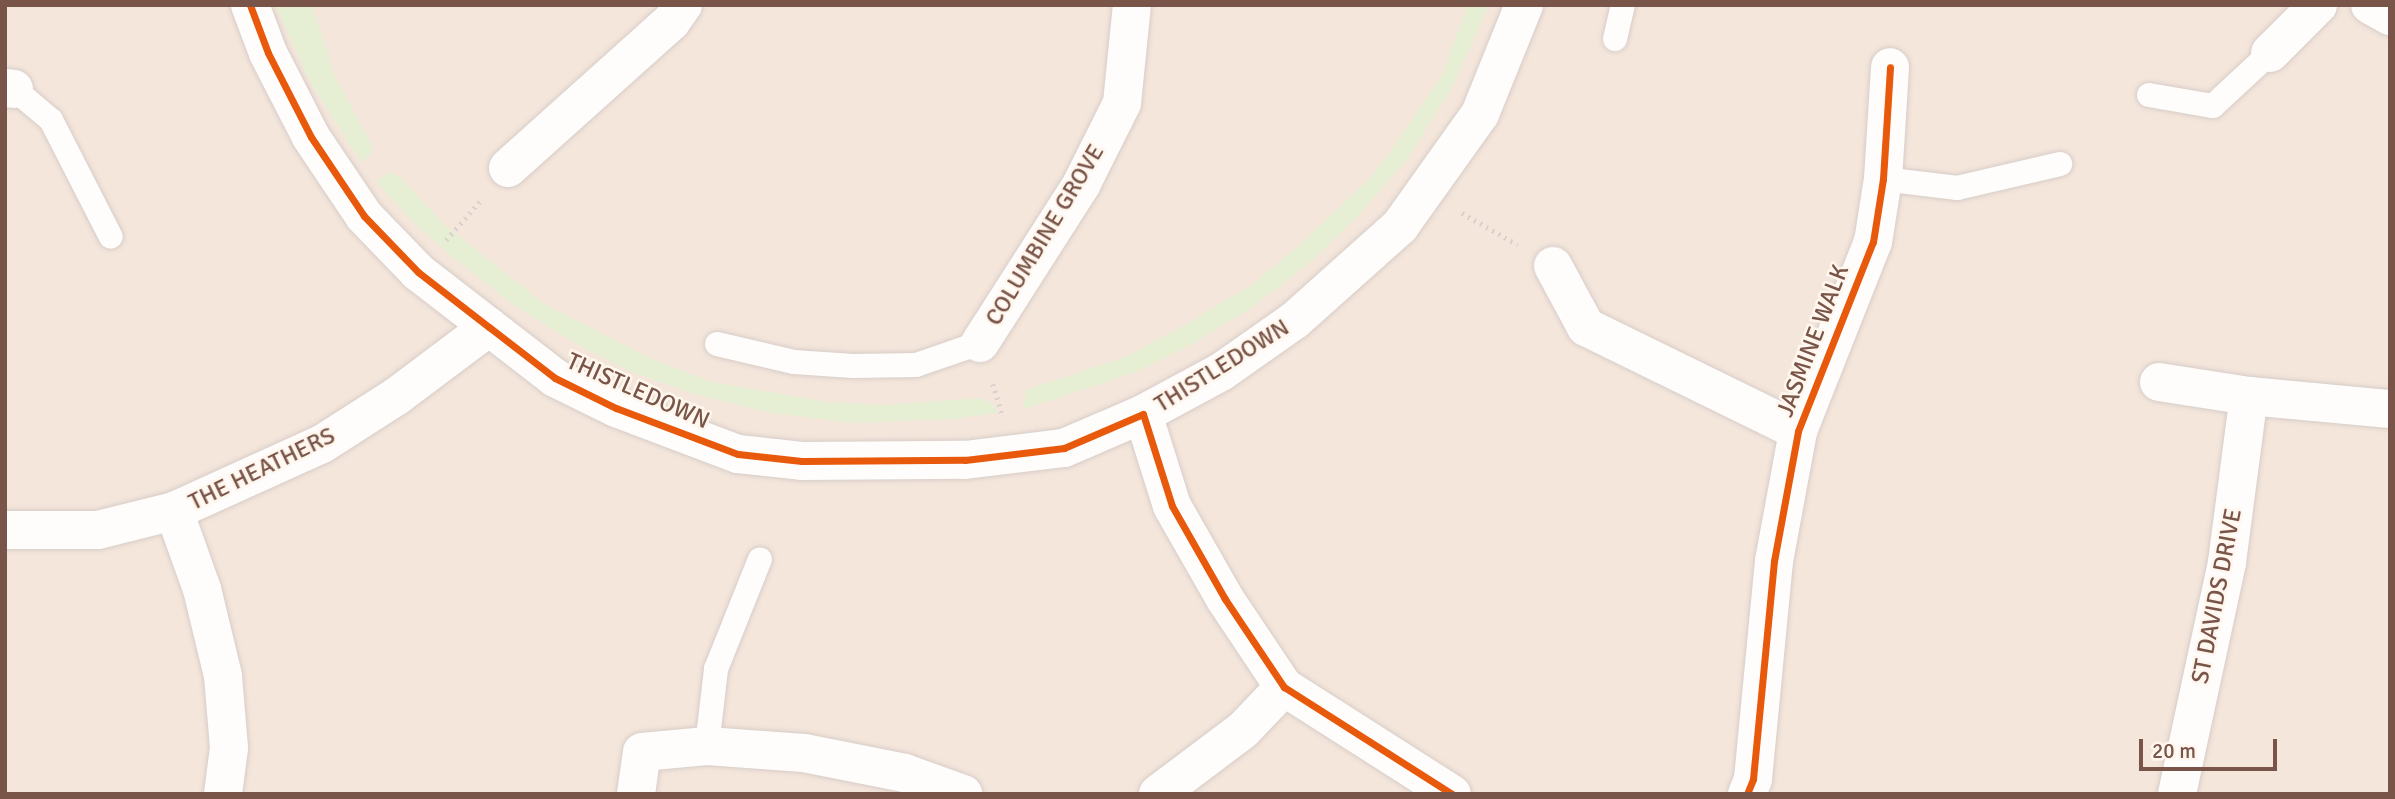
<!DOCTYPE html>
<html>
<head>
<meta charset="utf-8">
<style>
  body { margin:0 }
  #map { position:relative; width:2395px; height:799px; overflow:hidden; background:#f8f2eb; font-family:Signika,sans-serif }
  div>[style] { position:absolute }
  .residential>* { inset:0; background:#f4e6db; transform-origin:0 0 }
  .green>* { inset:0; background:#e6efd4 }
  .path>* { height:4.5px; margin-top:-2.25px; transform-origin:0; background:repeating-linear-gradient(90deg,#dad0cd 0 2px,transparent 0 7px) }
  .roads { filter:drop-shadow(0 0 2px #d7cdc8) drop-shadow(0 0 2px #d7cdc8) }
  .lane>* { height:24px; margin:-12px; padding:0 12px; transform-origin:12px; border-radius:12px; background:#fefdfc }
  .street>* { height:38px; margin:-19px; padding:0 19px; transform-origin:19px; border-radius:19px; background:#fefdfc }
  .cycleway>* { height:7px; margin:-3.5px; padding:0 3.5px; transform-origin:3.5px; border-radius:3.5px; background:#e8590c }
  span { translate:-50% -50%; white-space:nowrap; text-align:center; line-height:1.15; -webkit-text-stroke:5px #fff6ed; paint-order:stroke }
  .street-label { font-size:24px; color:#795448 }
  .frame { position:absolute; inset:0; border:7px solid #795448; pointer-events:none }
  .scale { position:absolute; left:2139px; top:739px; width:138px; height:32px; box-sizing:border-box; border:4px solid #795448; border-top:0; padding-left:9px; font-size:21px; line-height:24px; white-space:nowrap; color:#795448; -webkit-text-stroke:5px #fff6ed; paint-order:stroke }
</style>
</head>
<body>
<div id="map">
  <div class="residential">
    <div style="left:5px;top:5px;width:2385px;height:789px"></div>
  </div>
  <div class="green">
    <div style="clip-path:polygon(275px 5px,312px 5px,335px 76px,373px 148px,369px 156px,361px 162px,312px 85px)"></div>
    <div style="clip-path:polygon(1468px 5px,1489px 5px,1452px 88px,1407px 159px,1361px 213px,1314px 259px,1254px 306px,1194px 343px,1134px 373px,1023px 409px,1026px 390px,1125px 357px,1181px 327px,1250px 286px,1302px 243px,1374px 174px,1405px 130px,1441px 77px)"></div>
    <div style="clip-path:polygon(390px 172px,399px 176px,446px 226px,546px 305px,652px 359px,712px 382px,828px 402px,882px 405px,980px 398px,992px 404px,998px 413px,952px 419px,854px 423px,771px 413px,694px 394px,629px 371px,577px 344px,515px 306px,457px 261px,412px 221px,376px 181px)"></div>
  </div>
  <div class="path">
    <div style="left:1462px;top:213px;width:64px;rotate:29.7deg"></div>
    <div style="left:446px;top:240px;width:55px;rotate:-48.7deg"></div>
    <div style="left:993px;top:384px;width:30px;rotate:73deg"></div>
  </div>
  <div class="roads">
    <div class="lane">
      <div style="left:1615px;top:39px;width:35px;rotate:-77deg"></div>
      <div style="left:14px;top:89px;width:48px;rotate:40deg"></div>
      <div style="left:51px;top:120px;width:131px;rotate:62.9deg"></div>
      <div style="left:2149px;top:95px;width:65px;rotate:9.8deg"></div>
      <div style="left:2213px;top:106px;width:78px;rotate:-42.9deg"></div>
      <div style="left:1883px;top:179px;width:75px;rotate:6.9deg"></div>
      <div style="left:1957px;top:188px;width:106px;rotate:-13.1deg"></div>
      <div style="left:717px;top:344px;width:79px;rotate:13.2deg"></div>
      <div style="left:794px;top:362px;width:59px;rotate:3.9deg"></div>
      <div style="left:853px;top:366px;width:63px;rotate:-0.9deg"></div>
      <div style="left:916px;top:365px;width:68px;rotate:-19deg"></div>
      <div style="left:707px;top:746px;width:78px;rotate:-83.3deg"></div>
      <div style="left:716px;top:669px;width:118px;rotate:-68.2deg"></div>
    </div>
    <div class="street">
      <div style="left:250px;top:5px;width:51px;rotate:69.4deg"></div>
      <div style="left:268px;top:53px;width:94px;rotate:62.9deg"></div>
      <div style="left:311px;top:137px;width:95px;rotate:56.1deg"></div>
      <div style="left:364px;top:216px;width:78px;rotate:46deg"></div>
      <div style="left:418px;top:272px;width:173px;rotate:37.7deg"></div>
      <div style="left:555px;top:378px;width:68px;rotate:26.2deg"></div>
      <div style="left:616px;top:408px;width:130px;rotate:20.7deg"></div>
      <div style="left:738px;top:454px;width:64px;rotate:6.2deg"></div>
      <div style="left:802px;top:461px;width:163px;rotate:-0.4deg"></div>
      <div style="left:965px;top:460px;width:100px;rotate:-6.9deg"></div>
      <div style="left:1064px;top:448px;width:86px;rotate:-23.3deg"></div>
      <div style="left:1143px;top:414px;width:89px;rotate:-28.3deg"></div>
      <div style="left:1221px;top:372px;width:90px;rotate:-35.1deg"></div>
      <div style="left:1295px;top:320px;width:141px;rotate:-41.8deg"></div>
      <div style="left:1400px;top:226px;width:138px;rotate:-54.5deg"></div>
      <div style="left:1480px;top:114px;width:118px;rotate:-68deg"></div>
      <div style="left:2370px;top:5px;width:23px;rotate:29deg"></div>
      <div style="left:2270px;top:53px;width:68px;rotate:-45deg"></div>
      <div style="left:5px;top:88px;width:9px;rotate:6deg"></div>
      <div style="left:508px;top:168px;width:219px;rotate:-41.9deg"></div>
      <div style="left:671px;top:22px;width:21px;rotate:-55deg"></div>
      <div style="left:1553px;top:266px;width:69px;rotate:61.6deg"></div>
      <div style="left:1586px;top:327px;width:236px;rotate:26.1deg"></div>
      <div style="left:980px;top:343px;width:188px;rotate:-57.4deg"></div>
      <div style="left:1081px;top:185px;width:92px;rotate:-63.4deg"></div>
      <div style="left:1122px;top:103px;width:99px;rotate:-84.2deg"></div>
      <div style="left:2159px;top:382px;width:91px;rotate:8.8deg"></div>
      <div style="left:2249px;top:396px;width:142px;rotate:5.3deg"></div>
      <div style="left:1143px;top:414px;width:96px;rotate:72.5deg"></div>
      <div style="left:1172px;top:506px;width:107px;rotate:60.3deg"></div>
      <div style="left:1225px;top:599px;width:106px;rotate:56.2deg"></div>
      <div style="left:1284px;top:687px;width:199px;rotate:32.5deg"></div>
      <div style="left:174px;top:511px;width:83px;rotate:70.3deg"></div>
      <div style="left:202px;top:589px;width:89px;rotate:76.4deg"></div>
      <div style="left:223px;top:676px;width:72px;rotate:85.2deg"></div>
      <div style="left:229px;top:748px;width:46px;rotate:97.4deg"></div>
      <div style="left:5px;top:530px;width:93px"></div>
      <div style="left:98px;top:530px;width:78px;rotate:-14deg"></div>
      <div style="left:174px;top:511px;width:162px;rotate:-24.4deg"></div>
      <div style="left:322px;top:444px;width:89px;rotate:-32.6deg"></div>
      <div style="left:397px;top:396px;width:115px;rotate:-36.9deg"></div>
      <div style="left:636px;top:794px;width:42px;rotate:-81.9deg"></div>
      <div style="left:642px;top:752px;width:65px;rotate:-5.3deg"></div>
      <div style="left:707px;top:746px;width:97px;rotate:4.1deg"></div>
      <div style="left:804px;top:753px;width:103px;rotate:11.2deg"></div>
      <div style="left:905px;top:773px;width:62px;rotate:19.9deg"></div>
      <div style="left:1158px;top:794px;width:106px;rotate:-37deg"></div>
      <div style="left:1243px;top:730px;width:59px;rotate:-46.4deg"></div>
      <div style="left:1747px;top:794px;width:16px;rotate:-68deg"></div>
      <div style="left:1753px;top:779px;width:219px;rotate:-84.5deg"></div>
      <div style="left:1774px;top:561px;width:132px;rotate:-79.5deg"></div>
      <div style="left:1798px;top:431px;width:203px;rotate:-68.4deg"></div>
      <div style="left:1873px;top:242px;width:64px;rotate:-81deg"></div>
      <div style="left:1883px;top:179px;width:112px;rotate:-86.4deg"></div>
      <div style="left:2177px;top:794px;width:237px;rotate:-77.8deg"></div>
      <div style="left:2227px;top:562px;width:167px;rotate:-82.5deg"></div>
    </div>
  </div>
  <div class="cycleway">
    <div style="left:250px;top:5px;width:51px;rotate:69.4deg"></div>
    <div style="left:268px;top:53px;width:94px;rotate:62.9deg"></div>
    <div style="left:311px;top:137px;width:95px;rotate:56.1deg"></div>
    <div style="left:364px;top:216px;width:78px;rotate:46deg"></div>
    <div style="left:418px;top:272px;width:90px;rotate:37.8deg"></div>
    <div style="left:489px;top:327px;width:83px;rotate:37.7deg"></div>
    <div style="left:555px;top:378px;width:68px;rotate:26.2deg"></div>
    <div style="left:616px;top:408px;width:130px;rotate:20.7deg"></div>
    <div style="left:738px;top:454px;width:64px;rotate:6.2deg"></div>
    <div style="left:802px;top:461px;width:163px;rotate:-0.4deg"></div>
    <div style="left:965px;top:460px;width:100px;rotate:-6.9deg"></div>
    <div style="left:1064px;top:448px;width:86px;rotate:-23.3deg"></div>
    <div style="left:1143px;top:414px;width:96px;rotate:72.5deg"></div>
    <div style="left:1172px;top:506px;width:107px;rotate:60.3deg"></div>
    <div style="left:1225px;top:599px;width:106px;rotate:56.2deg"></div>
    <div style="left:1284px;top:687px;width:199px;rotate:32.5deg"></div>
    <div style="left:1747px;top:794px;width:16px;rotate:-68deg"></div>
    <div style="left:1753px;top:779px;width:219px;rotate:-84.5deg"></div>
    <div style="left:1774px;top:561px;width:132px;rotate:-79.5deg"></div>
    <div style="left:1798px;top:431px;width:203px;rotate:-68.4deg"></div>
    <div style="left:1873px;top:242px;width:64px;rotate:-81deg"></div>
    <div style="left:1883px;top:179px;width:112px;rotate:-86.4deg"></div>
  </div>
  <div class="street-label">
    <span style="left:1045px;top:235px;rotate:-59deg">COLUMBINE GROVE</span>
    <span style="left:1813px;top:341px;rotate:-69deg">JASMINE WALK</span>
    <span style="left:1222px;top:366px;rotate:-32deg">THISTLEDOWN</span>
    <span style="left:638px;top:391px;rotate:24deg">THISTLEDOWN</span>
    <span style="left:262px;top:469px;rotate:-26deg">THE HEATHERS</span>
    <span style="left:2217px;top:596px;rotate:-79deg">ST DAVIDS DRIVE</span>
  </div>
  <div class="frame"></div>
  <div class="scale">20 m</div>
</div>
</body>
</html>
